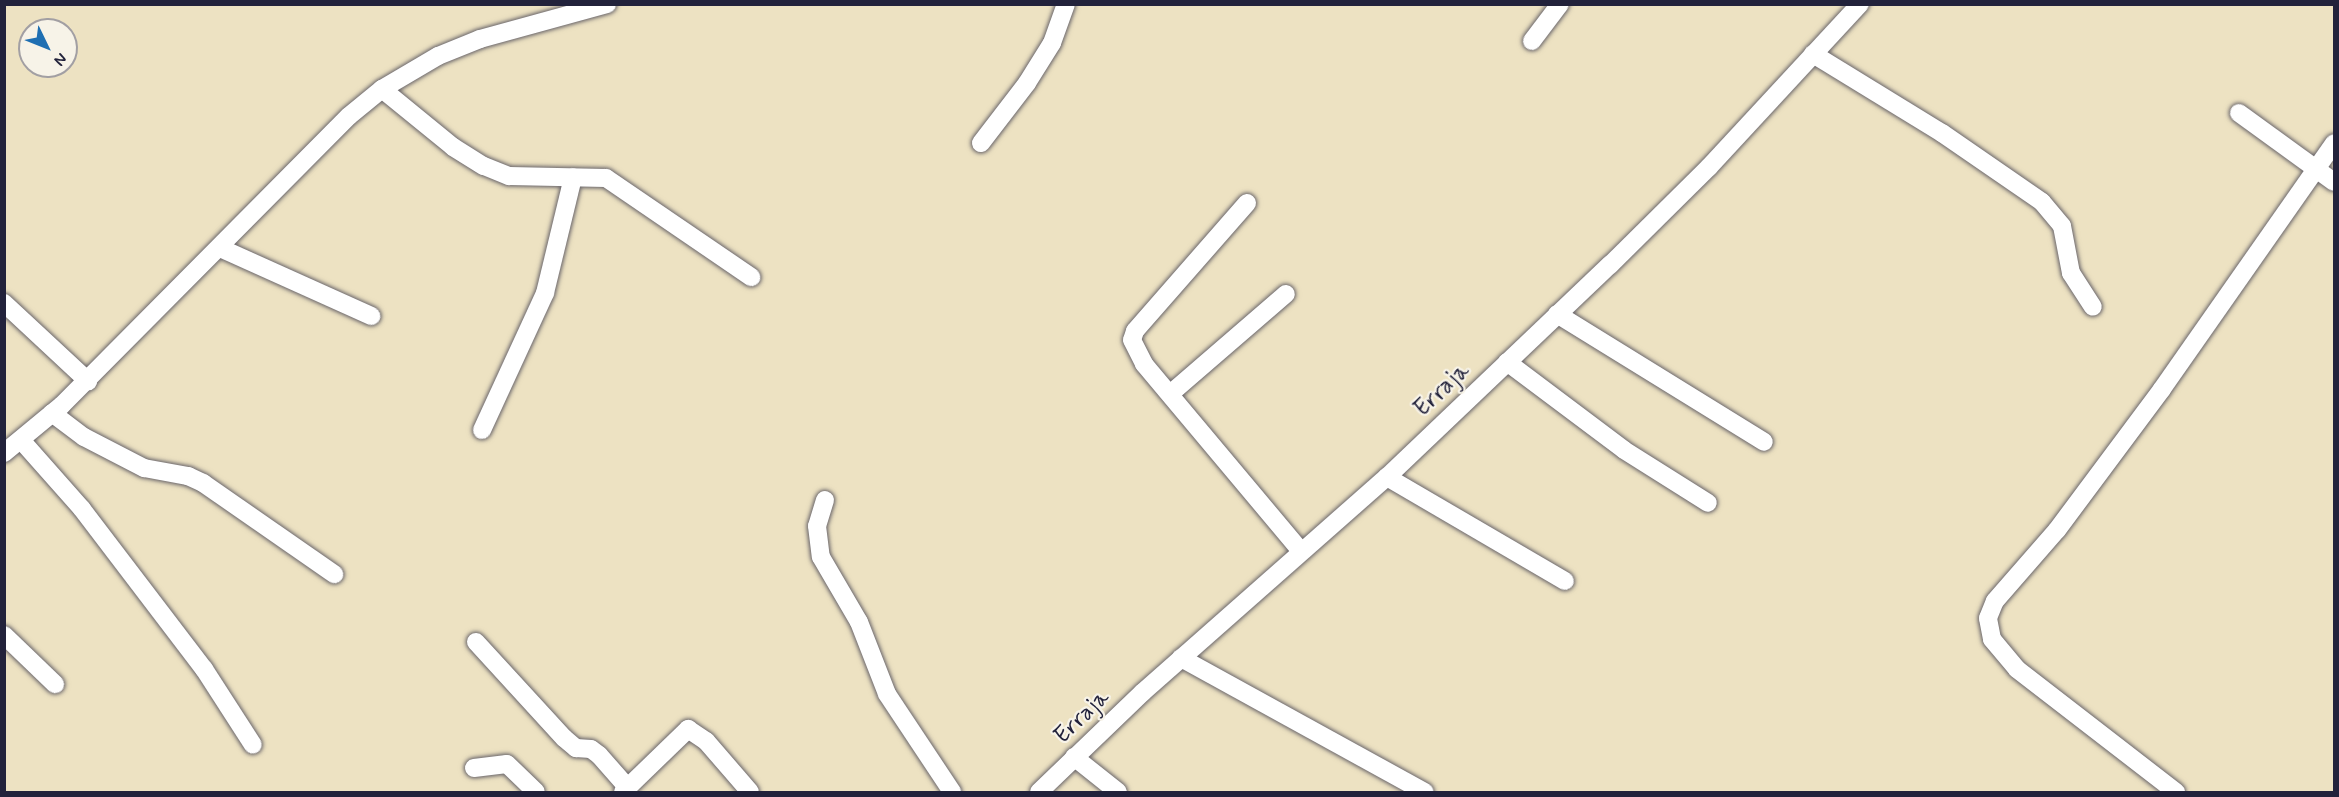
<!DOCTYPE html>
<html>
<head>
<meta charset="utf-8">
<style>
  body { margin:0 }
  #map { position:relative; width:2339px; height:797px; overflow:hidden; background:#ede2c2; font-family:Mynerve,sans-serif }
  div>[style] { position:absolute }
  .roads { filter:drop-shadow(0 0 2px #69656a) drop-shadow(0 0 2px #69656a) }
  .minor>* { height:18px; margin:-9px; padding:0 9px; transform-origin:9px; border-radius:9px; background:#fff }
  span { translate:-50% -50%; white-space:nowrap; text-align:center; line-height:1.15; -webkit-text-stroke:4.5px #f7f3e8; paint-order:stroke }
  .street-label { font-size:24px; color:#22223b }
  .frame { position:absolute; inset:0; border:6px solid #22223b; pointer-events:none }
  .north { position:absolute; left:18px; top:18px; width:60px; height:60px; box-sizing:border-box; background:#f7f3e8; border:2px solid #a29fa3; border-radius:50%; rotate:133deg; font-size:16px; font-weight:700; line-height:24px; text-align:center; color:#22223b }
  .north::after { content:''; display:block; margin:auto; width:21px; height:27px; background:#1f6fb2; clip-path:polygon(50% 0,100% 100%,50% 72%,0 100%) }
</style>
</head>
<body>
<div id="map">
  <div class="roads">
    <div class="minor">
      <div style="left:1532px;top:41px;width:46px;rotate:-52.9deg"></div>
      <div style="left:1813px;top:54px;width:151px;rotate:31.5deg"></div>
      <div style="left:1942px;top:133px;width:121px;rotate:34.6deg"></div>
      <div style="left:2042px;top:202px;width:31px;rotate:50deg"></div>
      <div style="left:2062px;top:226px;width:48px;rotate:79.2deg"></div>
      <div style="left:2071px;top:273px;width:40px;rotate:57.1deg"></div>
      <div style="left:382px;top:89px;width:92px;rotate:39.2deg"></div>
      <div style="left:453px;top:147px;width:36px;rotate:32deg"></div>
      <div style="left:484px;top:166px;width:27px;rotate:22deg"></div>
      <div style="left:509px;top:176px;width:97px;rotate:1.2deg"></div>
      <div style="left:606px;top:178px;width:176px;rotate:34.3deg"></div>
      <div style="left:2239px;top:113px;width:117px;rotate:36deg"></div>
      <div style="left:981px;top:143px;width:76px;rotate:-52.5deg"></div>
      <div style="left:1027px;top:83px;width:47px;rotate:-58deg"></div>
      <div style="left:1052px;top:43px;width:41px;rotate:-70.3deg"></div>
      <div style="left:1247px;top:203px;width:170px;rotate:131.2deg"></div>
      <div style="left:1135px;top:331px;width:9px;rotate:108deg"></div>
      <div style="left:1132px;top:340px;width:27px;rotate:63deg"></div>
      <div style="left:1144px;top:364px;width:244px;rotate:50deg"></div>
      <div style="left:220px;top:248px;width:166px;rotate:24.2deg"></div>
      <div style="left:4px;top:303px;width:115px;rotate:42.9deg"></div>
      <div style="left:1557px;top:314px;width:243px;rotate:31.7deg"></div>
      <div style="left:1507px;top:362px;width:146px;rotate:36.9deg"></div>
      <div style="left:1624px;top:450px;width:99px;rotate:32.2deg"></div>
      <div style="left:1170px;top:394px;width:153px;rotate:-40.8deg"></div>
      <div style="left:52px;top:413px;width:40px;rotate:37deg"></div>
      <div style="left:84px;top:437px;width:68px;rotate:27.3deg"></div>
      <div style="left:144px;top:468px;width:45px;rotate:10.3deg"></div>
      <div style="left:188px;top:476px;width:17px;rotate:25deg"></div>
      <div style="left:203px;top:483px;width:160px;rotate:34.8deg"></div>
      <div style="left:482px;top:430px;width:151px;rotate:-65.3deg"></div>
      <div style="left:545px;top:293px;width:119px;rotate:-76.4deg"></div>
      <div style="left:21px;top:440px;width:92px;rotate:48.5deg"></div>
      <div style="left:82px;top:509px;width:201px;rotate:52.7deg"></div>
      <div style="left:204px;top:669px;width:90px;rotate:57.2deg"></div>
      <div style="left:4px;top:453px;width:75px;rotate:-39.6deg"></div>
      <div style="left:62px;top:405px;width:407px;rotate:-45.2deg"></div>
      <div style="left:349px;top:116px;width:43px;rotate:-39.3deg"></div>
      <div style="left:382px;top:89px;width:65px;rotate:-30.5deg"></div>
      <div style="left:438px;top:56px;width:45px;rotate:-22deg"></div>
      <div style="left:480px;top:39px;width:132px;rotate:-15.4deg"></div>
      <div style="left:1387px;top:477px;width:206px;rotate:30.3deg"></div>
      <div style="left:825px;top:500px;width:27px;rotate:107deg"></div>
      <div style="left:817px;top:526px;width:31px;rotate:83deg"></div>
      <div style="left:821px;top:557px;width:75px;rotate:59.7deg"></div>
      <div style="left:859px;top:622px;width:77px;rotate:68.7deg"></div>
      <div style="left:887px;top:694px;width:118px;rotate:56.4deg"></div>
      <div style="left:4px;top:635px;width:71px;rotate:43.9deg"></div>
      <div style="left:476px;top:642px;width:130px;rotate:47.5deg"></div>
      <div style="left:564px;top:738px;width:16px;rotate:40deg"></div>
      <div style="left:576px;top:748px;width:15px;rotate:4deg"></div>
      <div style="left:591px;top:749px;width:10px;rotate:37deg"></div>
      <div style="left:599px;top:755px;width:44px;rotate:48.7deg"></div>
      <div style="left:1181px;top:658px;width:278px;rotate:28.8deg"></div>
      <div style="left:1074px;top:757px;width:56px;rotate:38.5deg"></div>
      <div style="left:474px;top:768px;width:33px;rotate:-7deg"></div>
      <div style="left:507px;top:764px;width:40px;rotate:44deg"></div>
      <div style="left:623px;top:792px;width:91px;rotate:-44.1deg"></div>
      <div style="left:688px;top:729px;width:22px;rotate:34deg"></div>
      <div style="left:706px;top:741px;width:67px;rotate:49.2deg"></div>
      <div style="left:1039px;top:792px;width:144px;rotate:-43.9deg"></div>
      <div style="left:1143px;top:692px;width:325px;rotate:-41.4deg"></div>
      <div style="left:1387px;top:477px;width:308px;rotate:-43.6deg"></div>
      <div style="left:1610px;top:265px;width:139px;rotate:-44.7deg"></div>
      <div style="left:1709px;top:167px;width:222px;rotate:-47.2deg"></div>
      <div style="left:2176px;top:792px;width:201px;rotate:-142.3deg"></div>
      <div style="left:2017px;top:669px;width:39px;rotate:-130deg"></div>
      <div style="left:1992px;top:639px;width:21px;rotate:-101deg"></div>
      <div style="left:1988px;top:618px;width:18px;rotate:-68deg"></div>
      <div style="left:1995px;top:601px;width:94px;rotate:-48.9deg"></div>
      <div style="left:2057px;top:530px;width:176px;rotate:-53.3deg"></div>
      <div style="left:2162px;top:389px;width:300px;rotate:-55deg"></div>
    </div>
  </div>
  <div class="street-label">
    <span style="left:1442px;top:390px;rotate:-44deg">Erraja</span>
    <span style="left:1082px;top:717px;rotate:-44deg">Erraja</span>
  </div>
  <div class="frame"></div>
  <div class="north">N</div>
</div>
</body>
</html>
